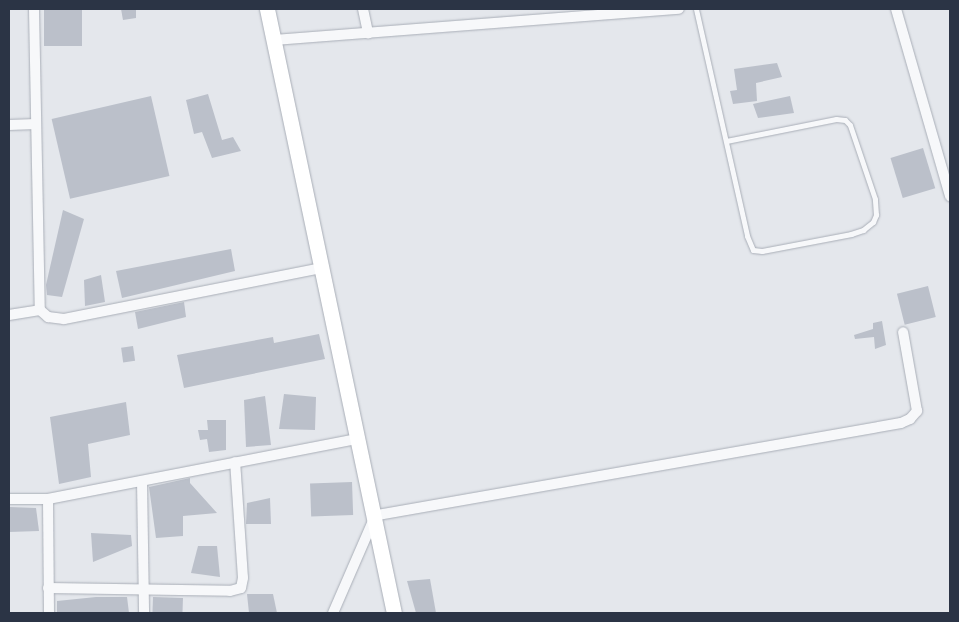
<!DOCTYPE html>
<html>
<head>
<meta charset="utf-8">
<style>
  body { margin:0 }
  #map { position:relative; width:959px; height:622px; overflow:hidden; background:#e4e7ec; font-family:Poppins,sans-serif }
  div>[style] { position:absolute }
  .building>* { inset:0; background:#bbc0ca; transform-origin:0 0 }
  .roads { filter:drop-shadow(0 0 1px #a9aeb7) drop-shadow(0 0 1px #a9aeb7) }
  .lane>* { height:5px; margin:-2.5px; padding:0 2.5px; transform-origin:2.5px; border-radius:2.5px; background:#f7f8fa }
  .street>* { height:10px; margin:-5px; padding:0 5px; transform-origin:5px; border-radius:5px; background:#f7f8fa }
  .secondary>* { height:15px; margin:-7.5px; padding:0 7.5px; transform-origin:7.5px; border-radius:7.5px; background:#fff }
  span { translate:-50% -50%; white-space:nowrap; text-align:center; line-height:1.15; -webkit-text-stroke:5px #f4f6f9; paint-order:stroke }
  .frame { position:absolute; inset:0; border:10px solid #2b3445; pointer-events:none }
</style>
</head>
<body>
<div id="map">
  <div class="building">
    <div style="left:44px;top:9px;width:38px;height:37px"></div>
    <div style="clip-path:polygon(121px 9px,136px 9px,136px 18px,123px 20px)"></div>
    <div style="clip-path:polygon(777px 63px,782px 77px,756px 83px,757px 101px,733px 104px,730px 91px,737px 90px,734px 69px)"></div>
    <div style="clip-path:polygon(208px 94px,222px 140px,233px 137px,241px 151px,212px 158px,202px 132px,194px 134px,186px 100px)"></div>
    <div style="left:151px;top:96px;width:82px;height:102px;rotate:77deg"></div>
    <div style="clip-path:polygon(790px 96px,794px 113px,758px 118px,753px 104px)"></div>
    <div style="left:923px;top:148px;width:42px;height:34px;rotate:73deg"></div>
    <div style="clip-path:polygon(63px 210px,84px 219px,62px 297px,47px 295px,46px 285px)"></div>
    <div style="clip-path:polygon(231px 249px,235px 271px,122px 298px,116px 271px)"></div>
    <div style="clip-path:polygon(101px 275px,105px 302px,85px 306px,84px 280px)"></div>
    <div style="left:928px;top:286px;width:32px;height:32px;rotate:76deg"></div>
    <div style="clip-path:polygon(184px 302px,186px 317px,138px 329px,135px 312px)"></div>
    <div style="clip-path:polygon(882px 321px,886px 345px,875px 349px,874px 337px,855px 339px,854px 335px,873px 329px,873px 323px)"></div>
    <div style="clip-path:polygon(319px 334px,325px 359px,184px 388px,177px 355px,273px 337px,274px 343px)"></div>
    <div style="left:133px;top:346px;width:15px;height:12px;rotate:82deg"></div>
    <div style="clip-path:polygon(284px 394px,316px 397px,315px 430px,279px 429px)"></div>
    <div style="clip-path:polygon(265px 396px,271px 445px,246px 447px,244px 400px)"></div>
    <div style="clip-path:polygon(126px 402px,130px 435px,88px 444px,91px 477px,59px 484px,50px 417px)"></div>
    <div style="clip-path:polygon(207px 420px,226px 420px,226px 450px,209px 452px,207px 439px,200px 440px,198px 430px,208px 430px)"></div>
    <div style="clip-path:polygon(190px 478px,190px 483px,217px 513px,183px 516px,183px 536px,156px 538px,149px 487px)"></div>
    <div style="left:352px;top:482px;width:33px;height:42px;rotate:88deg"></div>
    <div style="clip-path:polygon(270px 498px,271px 524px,246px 524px,247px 503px)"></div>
    <div style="clip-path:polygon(9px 507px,36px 508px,39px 531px,9px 532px)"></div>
    <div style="clip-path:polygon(91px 533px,131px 535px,132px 546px,93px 562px)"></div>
    <div style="clip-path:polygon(198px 546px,217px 546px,220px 577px,191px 573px)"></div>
    <div style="clip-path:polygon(430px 579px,436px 613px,416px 613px,407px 581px)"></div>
    <div style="clip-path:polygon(247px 594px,273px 594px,277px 613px,249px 613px)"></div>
    <div style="clip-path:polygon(96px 597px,127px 597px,129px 613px,57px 613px,57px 601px)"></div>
    <div style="left:153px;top:597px;width:30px;height:16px;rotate:2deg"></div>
  </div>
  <div class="roads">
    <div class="lane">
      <div style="left:696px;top:9px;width:233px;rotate:77.3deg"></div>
      <div style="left:747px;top:236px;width:15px;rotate:67deg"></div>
      <div style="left:753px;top:250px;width:9px;rotate:6deg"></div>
      <div style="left:762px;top:251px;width:91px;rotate:-10.8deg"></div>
      <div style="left:851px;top:234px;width:13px;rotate:-18deg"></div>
      <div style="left:863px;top:230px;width:13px;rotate:-39deg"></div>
      <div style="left:873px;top:222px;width:8px;rotate:-67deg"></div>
      <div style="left:876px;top:215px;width:16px;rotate:-94deg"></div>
      <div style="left:875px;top:199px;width:78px;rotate:-108.7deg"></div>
      <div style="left:850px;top:125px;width:7px;rotate:-135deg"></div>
      <div style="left:845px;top:120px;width:9px;rotate:-174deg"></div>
      <div style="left:836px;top:119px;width:112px;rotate:168.7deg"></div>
    </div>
    <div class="street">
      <div style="left:34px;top:9px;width:301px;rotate:88.9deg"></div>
      <div style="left:363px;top:9px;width:25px;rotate:78deg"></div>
      <div style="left:896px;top:9px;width:195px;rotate:73.9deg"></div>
      <div style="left:274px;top:40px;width:406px;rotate:-4.4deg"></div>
      <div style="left:9px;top:125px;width:27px;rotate:-2deg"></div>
      <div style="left:9px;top:315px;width:31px;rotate:-9deg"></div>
      <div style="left:40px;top:310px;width:11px;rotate:41deg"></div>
      <div style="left:48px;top:317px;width:16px;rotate:7deg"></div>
      <div style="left:64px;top:319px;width:262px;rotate:-11.2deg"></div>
      <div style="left:142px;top:481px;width:132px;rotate:89.1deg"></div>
      <div style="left:9px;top:499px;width:39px"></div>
      <div style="left:48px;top:499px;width:315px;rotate:-11deg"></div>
      <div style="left:48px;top:499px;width:114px;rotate:89.5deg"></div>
      <div style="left:372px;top:516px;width:537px;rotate:-9.97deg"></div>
      <div style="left:901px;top:423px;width:10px;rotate:-24deg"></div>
      <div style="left:910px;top:419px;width:11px;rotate:-49deg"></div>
      <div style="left:917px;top:411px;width:80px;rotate:-100deg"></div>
      <div style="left:48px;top:588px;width:182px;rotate:0.9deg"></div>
      <div style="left:230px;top:591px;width:11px;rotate:-15deg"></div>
      <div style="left:241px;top:588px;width:10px;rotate:-79deg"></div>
      <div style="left:243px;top:578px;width:116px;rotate:-93.9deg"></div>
      <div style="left:333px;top:613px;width:100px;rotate:-66.5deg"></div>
    </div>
    <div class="secondary">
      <div style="left:267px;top:9px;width:617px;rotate:78.13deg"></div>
    </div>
  </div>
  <div class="frame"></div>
</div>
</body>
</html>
